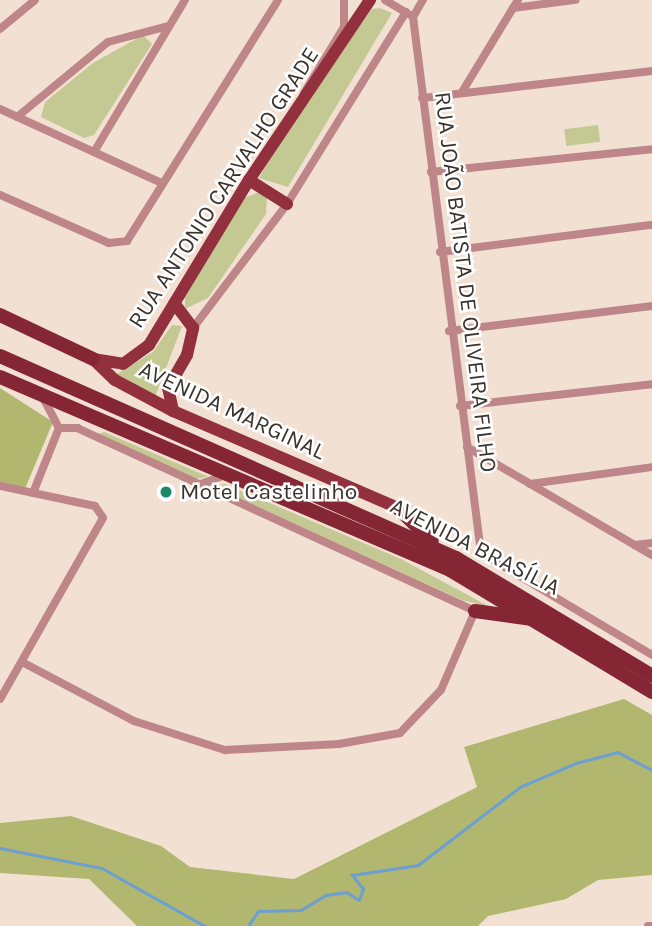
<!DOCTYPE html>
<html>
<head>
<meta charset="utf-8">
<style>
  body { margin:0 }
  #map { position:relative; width:652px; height:926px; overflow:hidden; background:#f2e1d3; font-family:Karla,sans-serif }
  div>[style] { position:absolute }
  .green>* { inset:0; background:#c4c994; transform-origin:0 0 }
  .forest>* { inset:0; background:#b1b76f }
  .stream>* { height:2.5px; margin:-1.25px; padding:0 1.25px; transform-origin:1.25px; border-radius:1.25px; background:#6c9fd3 }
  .minor>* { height:8px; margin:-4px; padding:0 4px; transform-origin:4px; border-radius:4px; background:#be8688 }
  .primary>* { height:12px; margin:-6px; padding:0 6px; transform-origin:6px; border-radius:6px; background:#92303e }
  .trunk>* { height:14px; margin:-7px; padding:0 7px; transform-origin:7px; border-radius:7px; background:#842634 }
  .dots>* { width:19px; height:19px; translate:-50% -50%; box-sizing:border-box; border:4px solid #fff; border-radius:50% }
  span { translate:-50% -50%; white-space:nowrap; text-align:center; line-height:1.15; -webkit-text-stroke:5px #fff; paint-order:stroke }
  .street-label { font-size:23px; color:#3a332e }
  .poi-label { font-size:23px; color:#3a332e }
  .left { translate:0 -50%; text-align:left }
</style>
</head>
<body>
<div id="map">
  <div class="green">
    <div style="clip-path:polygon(380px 8px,392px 13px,288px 187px,259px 178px,299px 108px,372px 9px)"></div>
    <div style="clip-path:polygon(143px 35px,152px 44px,94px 135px,84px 138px,41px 117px,45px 102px,93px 63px)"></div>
    <div style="left:598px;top:125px;width:17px;height:34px;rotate:83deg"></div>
    <div style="clip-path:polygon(259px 192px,267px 198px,266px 214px,208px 298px,185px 309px,185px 297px,243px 198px)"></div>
    <div style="clip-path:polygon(172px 325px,182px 326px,155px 397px,117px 374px,153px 352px)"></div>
    <div style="clip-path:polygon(104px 432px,207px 476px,207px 477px,195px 479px,98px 434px)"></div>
    <div style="clip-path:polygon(225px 484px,401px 559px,490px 607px,462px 600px,212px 486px)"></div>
  </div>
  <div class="forest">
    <div style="clip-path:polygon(0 388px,53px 422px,24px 491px,0 485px)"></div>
    <div style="clip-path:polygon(624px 699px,652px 715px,652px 875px,598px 880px,566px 899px,488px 916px,478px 926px,137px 926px,89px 879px,0 873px,0 823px,71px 816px,161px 846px,190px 867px,294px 879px,477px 787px,464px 747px)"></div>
  </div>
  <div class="stream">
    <div style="left:0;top:848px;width:104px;rotate:11.1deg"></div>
    <div style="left:102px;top:868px;width:118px;rotate:29.4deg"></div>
    <div style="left:248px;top:926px;width:18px;rotate:-56deg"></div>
    <div style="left:258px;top:911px;width:43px;rotate:-1.3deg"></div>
    <div style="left:301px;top:910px;width:29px;rotate:-31deg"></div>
    <div style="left:326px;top:895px;width:21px;rotate:-8deg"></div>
    <div style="left:347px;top:892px;width:14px;rotate:34deg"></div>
    <div style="left:359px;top:900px;width:12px;rotate:-70deg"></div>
    <div style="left:363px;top:889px;width:18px;rotate:-128deg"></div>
    <div style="left:352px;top:875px;width:67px;rotate:-8.6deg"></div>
    <div style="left:418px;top:865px;width:128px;rotate:-37.4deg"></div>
    <div style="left:520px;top:787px;width:61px;rotate:-23.2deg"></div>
    <div style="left:576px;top:763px;width:43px;rotate:-14.7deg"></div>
    <div style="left:618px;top:752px;width:38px;rotate:28deg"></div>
  </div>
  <div class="minor">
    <div style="left:385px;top:0;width:29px;rotate:31deg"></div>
    <div style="left:513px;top:8px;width:63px;rotate:-7.4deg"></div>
    <div style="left:413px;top:17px;width:540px;rotate:82.77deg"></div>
    <div style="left:481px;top:553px;width:199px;rotate:30.8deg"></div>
    <div style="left:413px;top:17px;width:20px;rotate:-60deg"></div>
    <div style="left:0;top:29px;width:45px;rotate:-39.6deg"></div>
    <div style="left:462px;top:92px;width:108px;rotate:-58.7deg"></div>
    <div style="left:304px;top:93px;width:77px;rotate:-58.8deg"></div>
    <div style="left:344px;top:27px;width:27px;rotate:-90deg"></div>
    <div style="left:422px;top:98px;width:232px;rotate:-6.7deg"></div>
    <div style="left:0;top:109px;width:178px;rotate:24.6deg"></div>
    <div style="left:17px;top:117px;width:118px;rotate:-39.5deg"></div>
    <div style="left:108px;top:42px;width:62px;rotate:-14.9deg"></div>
    <div style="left:94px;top:152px;width:177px;rotate:-59.1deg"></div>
    <div style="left:431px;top:172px;width:222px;rotate:-5.9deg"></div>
    <div style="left:0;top:195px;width:119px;rotate:23.8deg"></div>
    <div style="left:109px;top:243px;width:18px;rotate:-6deg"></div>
    <div style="left:127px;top:241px;width:284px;rotate:-57.9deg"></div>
    <div style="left:440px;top:252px;width:214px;rotate:-7.3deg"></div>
    <div style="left:193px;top:328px;width:156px;rotate:-52.8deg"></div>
    <div style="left:287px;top:204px;width:226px;rotate:-58.2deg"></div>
    <div style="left:449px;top:331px;width:205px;rotate:-7deg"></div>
    <div style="left:460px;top:406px;width:193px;rotate:-6.5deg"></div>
    <div style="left:467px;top:447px;width:214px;rotate:30.3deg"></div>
    <div style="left:530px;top:484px;width:123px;rotate:-7.9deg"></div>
    <div style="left:198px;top:485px;width:29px;rotate:-20deg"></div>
    <div style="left:0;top:486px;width:97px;rotate:11.9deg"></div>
    <div style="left:95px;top:506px;width:14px;rotate:56deg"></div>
    <div style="left:103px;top:518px;width:208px;rotate:119.6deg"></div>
    <div style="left:33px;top:493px;width:70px;rotate:-68.2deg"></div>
    <div style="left:59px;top:428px;width:34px;rotate:-118deg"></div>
    <div style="left:635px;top:545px;width:17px;rotate:-7deg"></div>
    <div style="left:22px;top:662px;width:127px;rotate:27.8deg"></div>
    <div style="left:134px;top:721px;width:96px;rotate:17.7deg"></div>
    <div style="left:225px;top:750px;width:114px;rotate:-3deg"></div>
    <div style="left:339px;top:744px;width:62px;rotate:-10.2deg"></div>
    <div style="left:400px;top:733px;width:59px;rotate:-46.4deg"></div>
    <div style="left:441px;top:690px;width:86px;rotate:-66.7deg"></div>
    <div style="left:475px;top:611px;width:437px;rotate:-155.3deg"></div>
    <div style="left:78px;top:428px;width:19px;rotate:180deg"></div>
    <div style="left:648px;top:926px;width:4px"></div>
  </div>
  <div class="primary">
    <div style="left:249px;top:180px;width:45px;rotate:32.3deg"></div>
    <div style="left:93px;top:359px;width:30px;rotate:9deg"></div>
    <div style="left:123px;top:364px;width:32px;rotate:-36deg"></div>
    <div style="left:149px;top:345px;width:193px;rotate:-58.8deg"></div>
    <div style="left:249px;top:180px;width:217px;rotate:-56.1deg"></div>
    <div style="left:93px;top:359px;width:30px;rotate:44deg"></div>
    <div style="left:115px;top:380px;width:66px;rotate:28.1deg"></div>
    <div style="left:173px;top:411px;width:245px;rotate:23.3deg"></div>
    <div style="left:173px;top:411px;width:24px;rotate:-102deg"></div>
    <div style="left:168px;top:388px;width:38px;rotate:-60deg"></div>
    <div style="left:187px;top:355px;width:28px;rotate:-77deg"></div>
    <div style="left:193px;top:328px;width:31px;rotate:-127deg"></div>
  </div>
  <div class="trunk">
    <div style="left:0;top:315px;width:103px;rotate:25.3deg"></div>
    <div style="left:0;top:356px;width:499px;rotate:23.9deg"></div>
    <div style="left:456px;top:558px;width:229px;rotate:31deg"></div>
    <div style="left:0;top:377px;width:490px;rotate:23.2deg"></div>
    <div style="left:450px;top:570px;width:236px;rotate:31.1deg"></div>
    <div style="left:398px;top:508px;width:47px;rotate:44.1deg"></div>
    <div style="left:475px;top:611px;width:58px;rotate:8deg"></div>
  </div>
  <div class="dots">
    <div style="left:166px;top:492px;background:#1a8968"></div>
  </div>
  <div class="street-label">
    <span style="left:224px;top:188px;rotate:-57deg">RUA ANTONIO CARVALHO GRADE</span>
    <span style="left:465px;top:282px;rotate:83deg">RUA JOÃO BATISTA DE OLIVEIRA FILHO</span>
    <span style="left:232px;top:411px;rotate:25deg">AVENIDA MARGINAL</span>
    <span style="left:475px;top:547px;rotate:27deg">AVENIDA BRASÍLIA</span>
  </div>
  <div class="poi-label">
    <span class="left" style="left:180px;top:492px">Motel Castelinho</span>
  </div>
</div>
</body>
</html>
